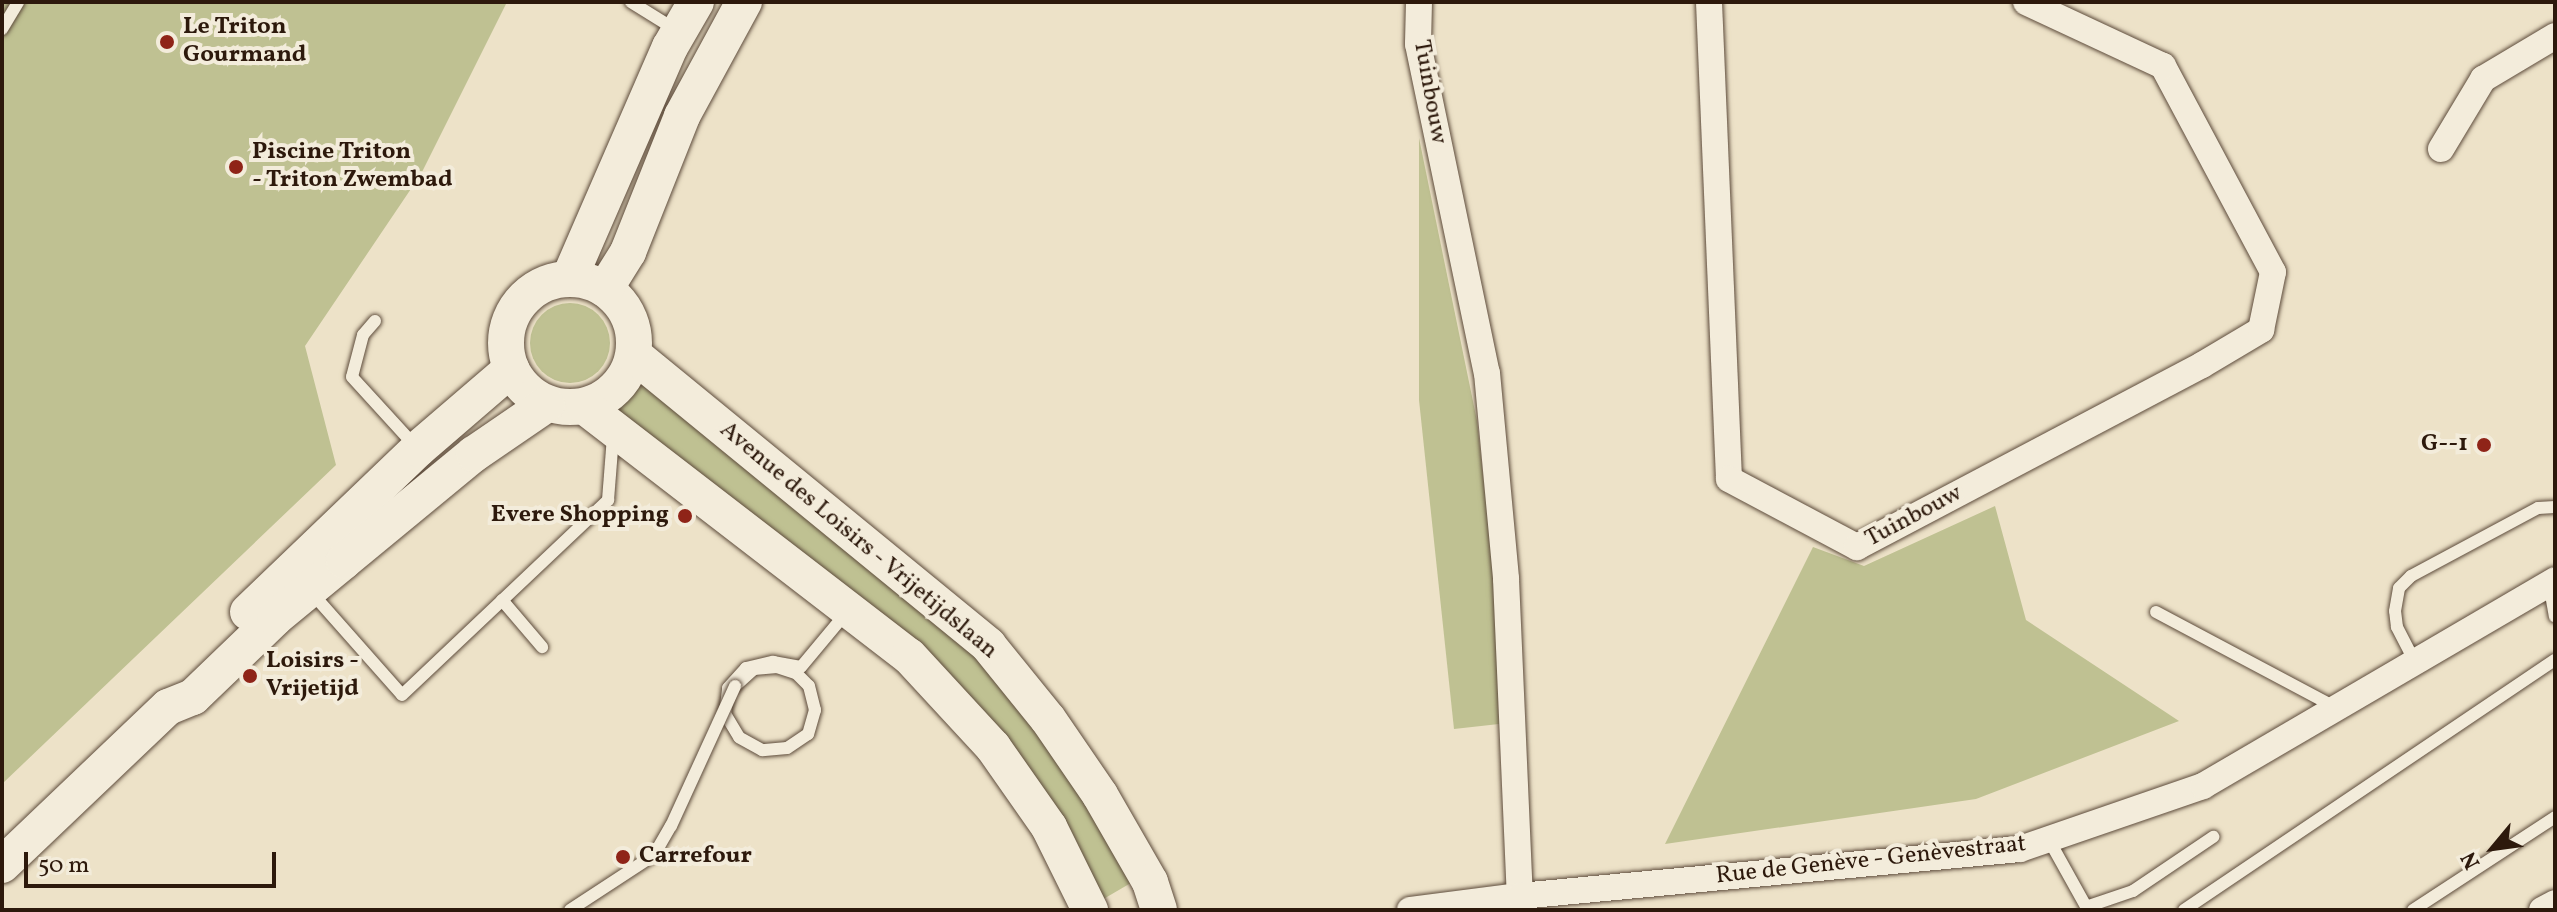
<!DOCTYPE html>
<html>
<head>
<meta charset="utf-8">
<style>
  body { margin:0 }
  #map { position:relative; width:2557px; height:912px; overflow:hidden; background:#ede2c8; font-family:Vollkorn,serif }
  div>[style] { position:absolute }
  .green>* { inset:0; background:#bfc192 }
  .round { border-radius:50% }
  .roads { filter:drop-shadow(0 0 2px #5d4b3b) drop-shadow(0 0 2px #5d4b3b) }
  .lane>* { height:12px; margin:-6px; padding:0 6px; transform-origin:6px; border-radius:6px; background:#f3ecdb }
  .street>* { height:26px; margin:-13px; padding:0 13px; transform-origin:13px; border-radius:13px; background:#f3ecdb }
  .secondary>* { height:36px; margin:-18px; padding:0 18px; transform-origin:18px; border-radius:18px; background:#f3ecdb }
  .secondary>.ring { margin:-18px; padding:0; box-sizing:content-box; background:none; border:36px solid #f3ecdb; border-radius:50% }
  .bridges { filter:drop-shadow(0 0 2px #5d4b3b) drop-shadow(0 0 2px #5d4b3b) }
  .lane-bridge>* { height:12px; margin:-6px; padding:0 6px; transform-origin:6px; border-radius:6px; background:#f3ecdb }
  .dots>* { width:22px; height:22px; translate:-50% -50%; box-sizing:border-box; border:4px solid #f3ecdb; border-radius:50% }
  span { translate:-50% -50%; white-space:nowrap; text-align:center; line-height:1.15; -webkit-text-stroke:8px #f3ecdb; paint-order:stroke }
  .poi-label { font-size:24px; color:#2d190c; font-weight:700 }
  .left { translate:0 -50%; text-align:left }
  .right { translate:-100% -50%; text-align:right }
  .street-label { font-size:24px; color:#2d190c }
  .frame { position:absolute; inset:0; border:4px solid #2d190c; pointer-events:none }
  .north { position:absolute; left:2453px; top:808px; width:80px; height:80px; -webkit-text-stroke:6px #f3ecdb; paint-order:stroke; rotate:241deg; font-size:22px; font-weight:700; line-height:32px; text-align:center; color:#2d190c }
  .north::after { content:''; display:block; margin:auto; width:28px; height:36px; background:#2d190c; clip-path:polygon(50% 0,100% 100%,50% 72%,0 100%) }
  .scale { position:absolute; left:24px; top:852px; width:252px; height:36px; box-sizing:border-box; border:4px solid #2d190c; border-top:0; padding-left:10px; font-size:24px; line-height:28px; white-space:nowrap; color:#2d190c; -webkit-text-stroke:6px #f3ecdb; paint-order:stroke }
</style>
</head>
<body>
<div id="map">
  <div class="green">
    <div style="clip-path:polygon(2px 2px,507px 2px,421px 174px,305px 346px,336px 465px,2px 784px)"></div>
    <div style="clip-path:polygon(1419px 138px,1477px 421px,1494px 573px,1499px 724px,1454px 729px,1419px 400px)"></div>
    <div class="round" style="left:530px;top:303px;width:80px;height:80px"></div>
    <div style="clip-path:polygon(644px 375px,928px 605px,1026px 708px,1136px 880px,1100px 901px,1049px 806px,614px 410px)"></div>
    <div style="clip-path:polygon(1995px 506px,2026px 620px,2179px 721px,1976px 799px,1665px 844px,1813px 547px,1864px 566px)"></div>
  </div>
  <div class="roads">
    <div class="lane">
      <div style="left:631px;top:2px;width:53px;rotate:31.9deg"></div>
      <div style="left:2px;top:29px;width:31px;rotate:-59deg"></div>
      <div style="left:375px;top:321px;width:18px;rotate:131deg"></div>
      <div style="left:363px;top:335px;width:43px;rotate:104.7deg"></div>
      <div style="left:352px;top:377px;width:95px;rotate:47.6deg"></div>
      <div style="left:2549px;top:583px;width:34px;rotate:80deg"></div>
      <div style="left:311px;top:592px;width:137px;rotate:48.5deg"></div>
      <div style="left:402px;top:695px;width:284px;rotate:-43.4deg"></div>
      <div style="left:608px;top:500px;width:64px;rotate:-85.5deg"></div>
      <div style="left:502px;top:600px;width:62px;rotate:49.6deg"></div>
      <div style="left:2156px;top:612px;width:203px;rotate:28deg"></div>
      <div style="left:2416px;top:664px;width:42px;rotate:-117.2deg"></div>
      <div style="left:2397px;top:627px;width:16px;rotate:-97deg"></div>
      <div style="left:2395px;top:611px;width:23px;rotate:-80deg"></div>
      <div style="left:2399px;top:588px;width:17px;rotate:-45deg"></div>
      <div style="left:2411px;top:576px;width:144px;rotate:-28.2deg"></div>
      <div style="left:2538px;top:508px;width:17px;rotate:-3deg"></div>
      <div style="left:735px;top:686px;width:25px;rotate:-42deg"></div>
      <div style="left:754px;top:669px;width:23px;rotate:-5deg"></div>
      <div style="left:777px;top:667px;width:20px;rotate:18deg"></div>
      <div style="left:796px;top:673px;width:18px;rotate:45deg"></div>
      <div style="left:809px;top:686px;width:25px;rotate:76deg"></div>
      <div style="left:815px;top:710px;width:25px;rotate:106deg"></div>
      <div style="left:808px;top:734px;width:25px;rotate:146deg"></div>
      <div style="left:787px;top:748px;width:25px;rotate:175deg"></div>
      <div style="left:762px;top:750px;width:26px;rotate:-151deg"></div>
      <div style="left:739px;top:737px;width:27px;rotate:-121deg"></div>
      <div style="left:725px;top:714px;width:26px;rotate:-83deg"></div>
      <div style="left:728px;top:688px;width:27px;rotate:-48deg"></div>
      <div style="left:746px;top:668px;width:28px;rotate:-13deg"></div>
      <div style="left:773px;top:662px;width:28px;rotate:10deg"></div>
      <div style="left:801px;top:667px;width:70px;rotate:-50.2deg"></div>
      <div style="left:2049px;top:840px;width:80px;rotate:60.9deg"></div>
      <div style="left:2086px;top:907px;width:50px;rotate:-18.8deg"></div>
      <div style="left:2133px;top:891px;width:97px;rotate:-34deg"></div>
      <div style="left:2184px;top:910px;width:447px;rotate:-34deg"></div>
      <div style="left:2413px;top:910px;width:170px;rotate:-33.2deg"></div>
    </div>
    <div class="street">
      <div style="left:1419px;top:2px;width:42px;rotate:91.4deg"></div>
      <div style="left:1418px;top:44px;width:336px;rotate:78.2deg"></div>
      <div style="left:1487px;top:373px;width:207px;rotate:84.7deg"></div>
      <div style="left:1506px;top:579px;width:317px;rotate:87.5deg"></div>
      <div style="left:1709px;top:2px;width:477px;rotate:87.6deg"></div>
      <div style="left:1729px;top:479px;width:145px;rotate:28deg"></div>
      <div style="left:1857px;top:547px;width:390px;rotate:-27.8deg"></div>
      <div style="left:2202px;top:365px;width:69px;rotate:-30.7deg"></div>
      <div style="left:2261px;top:330px;width:59px;rotate:-78.3deg"></div>
      <div style="left:2273px;top:272px;width:234px;rotate:-118.1deg"></div>
      <div style="left:2163px;top:66px;width:151px;rotate:-155deg"></div>
      <div style="left:2441px;top:149px;width:82px;rotate:-59deg"></div>
      <div style="left:2483px;top:79px;width:84px;rotate:-30.8deg"></div>
      <div style="left:1410px;top:910px;width:111px;rotate:-7.3deg"></div>
      <div style="left:1520px;top:896px;width:502px;rotate:-5.37deg"></div>
      <div style="left:2020px;top:849px;width:194px;rotate:-19deg"></div>
      <div style="left:2203px;top:786px;width:408px;rotate:-30.3deg"></div>
      <div style="left:2542px;top:910px;width:15px;rotate:-28deg"></div>
    </div>
    <div class="secondary">
      <div class="ring" style="left:506px;top:279px;width:92px;height:92px"></div>
      <div style="left:569px;top:279px;width:253px;rotate:-66.5deg"></div>
      <div style="left:670px;top:47px;width:52px;rotate:-60deg"></div>
      <div style="left:605px;top:289px;width:44px;rotate:-58.1deg"></div>
      <div style="left:628px;top:252px;width:146px;rotate:-68.3deg"></div>
      <div style="left:682px;top:116px;width:130px;rotate:-61.5deg"></div>
      <div style="left:634px;top:355px;width:458px;rotate:39.3deg"></div>
      <div style="left:988px;top:645px;width:95px;rotate:51deg"></div>
      <div style="left:1048px;top:719px;width:92px;rotate:55.6deg"></div>
      <div style="left:1100px;top:795px;width:100px;rotate:60.1deg"></div>
      <div style="left:1150px;top:882px;width:29px;rotate:72deg"></div>
      <div style="left:584px;top:406px;width:410px;rotate:37.6deg"></div>
      <div style="left:909px;top:656px;width:124px;rotate:47.3deg"></div>
      <div style="left:993px;top:747px;width:98px;rotate:55deg"></div>
      <div style="left:1049px;top:827px;width:93px;rotate:63.7deg"></div>
      <div style="left:248px;top:612px;width:236px;rotate:-43.8deg"></div>
      <div style="left:418px;top:449px;width:123px;rotate:-40.7deg"></div>
      <div style="left:2px;top:865px;width:229px;rotate:-43.6deg"></div>
      <div style="left:168px;top:707px;width:27px;rotate:-22deg"></div>
      <div style="left:193px;top:697px;width:114px;rotate:-43.9deg"></div>
      <div style="left:275px;top:618px;width:89px;rotate:-39.6deg"></div>
      <div style="left:344px;top:561px;width:168px;rotate:-39.5deg"></div>
      <div style="left:474px;top:454px;width:88px;rotate:-34.4deg"></div>
    </div>
  </div>
  <div class="bridges">
    <div class="lane-bridge">
      <div style="left:570px;top:910px;width:100px;rotate:-33.2deg"></div>
      <div style="left:654px;top:855px;width:34px;rotate:-60deg"></div>
      <div style="left:671px;top:826px;width:154px;rotate:-65.4deg"></div>
    </div>
  </div>
  <div class="dots">
    <div style="left:167px;top:42px;background:#8f2418"></div>
    <div style="left:236px;top:167px;background:#8f2418"></div>
    <div style="left:2484px;top:445px;background:#8f2418"></div>
    <div style="left:685px;top:516px;background:#8f2418"></div>
    <div style="left:250px;top:676px;background:#8f2418"></div>
    <div style="left:623px;top:857px;background:#8f2418"></div>
  </div>
  <div class="poi-label">
    <span class="left" style="left:183px;top:42px">Le Triton<br>Gourmand</span>
    <span class="left" style="left:252px;top:167px">Piscine Triton<br>- Triton Zwembad</span>
    <span class="right" style="left:2468px;top:445px">G--1</span>
    <span class="right" style="left:669px;top:516px">Evere Shopping</span>
    <span class="left" style="left:266px;top:676px">Loisirs -<br>Vrijetijd</span>
    <span class="left" style="left:639px;top:857px">Carrefour</span>
  </div>
  <div class="street-label">
    <span style="left:1429px;top:92px;rotate:80deg">Tuinbouw</span>
    <span style="left:1914px;top:517px;rotate:-28deg">Tuinbouw</span>
    <span style="left:858px;top:541px;rotate:40deg">Avenue des Loisirs - Vrijetijdslaan</span>
    <span style="left:1871px;top:861px;rotate:-6deg">Rue de Genève - Genèvestraat</span>
  </div>
  <div class="frame"></div>
  <div class="north">N</div>
  <div class="scale">50 m</div>
</div>
</body>
</html>
